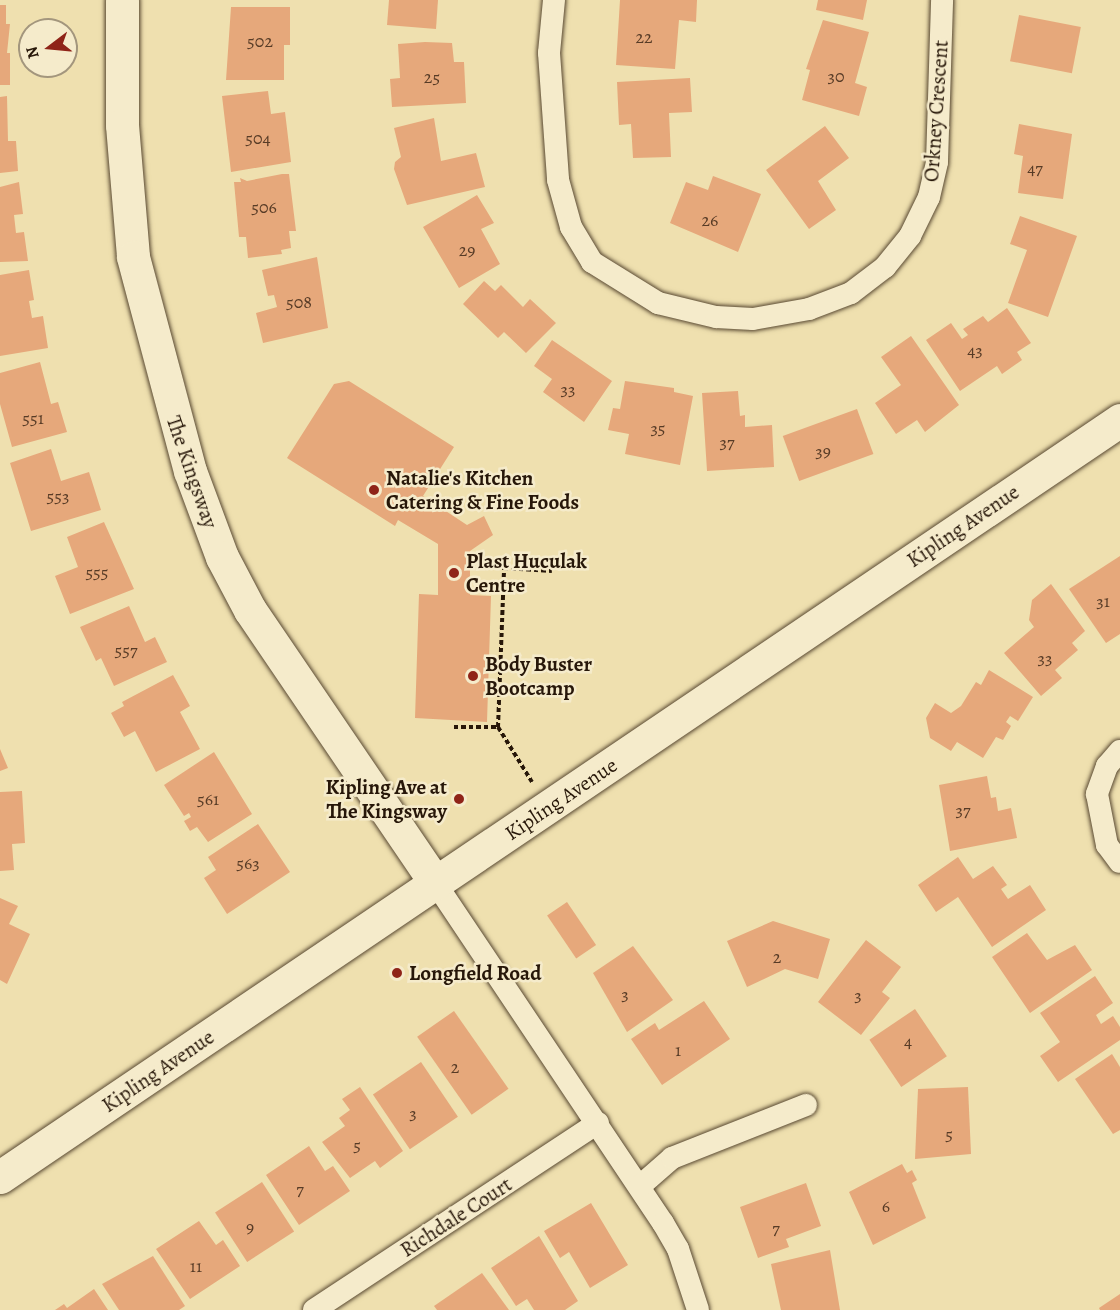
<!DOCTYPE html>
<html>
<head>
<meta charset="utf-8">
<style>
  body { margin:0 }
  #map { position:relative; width:1120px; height:1310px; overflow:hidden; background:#efe0af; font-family:Alegreya,serif }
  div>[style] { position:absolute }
  .building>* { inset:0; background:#e6a87b; transform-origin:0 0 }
  .path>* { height:4px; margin-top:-2px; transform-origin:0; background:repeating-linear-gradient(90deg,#271709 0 4.5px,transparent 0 7.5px) }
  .roads { filter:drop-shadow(0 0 2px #594932) drop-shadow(0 0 2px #594932) }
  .street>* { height:22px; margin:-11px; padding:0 11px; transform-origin:11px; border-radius:11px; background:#f5ebcb }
  .secondary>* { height:33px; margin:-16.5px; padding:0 16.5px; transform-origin:16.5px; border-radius:16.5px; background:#f5ebcb }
  .dots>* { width:16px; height:16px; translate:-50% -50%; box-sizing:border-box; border:3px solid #f5ebcb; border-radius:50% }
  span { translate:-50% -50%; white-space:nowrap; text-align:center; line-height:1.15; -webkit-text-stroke:5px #f5ebcb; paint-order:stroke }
  .number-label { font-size:18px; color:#573b26 }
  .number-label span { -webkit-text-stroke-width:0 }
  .street-label { font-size:21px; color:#271709 }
  .poi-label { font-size:21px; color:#271709; font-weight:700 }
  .left { translate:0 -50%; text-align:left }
  .right { translate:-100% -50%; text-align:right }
  .north { position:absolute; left:18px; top:18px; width:60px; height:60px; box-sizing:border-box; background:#f5ebcb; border:2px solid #a3967d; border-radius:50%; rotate:254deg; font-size:16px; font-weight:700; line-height:24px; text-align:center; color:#271709 }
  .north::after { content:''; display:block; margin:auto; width:21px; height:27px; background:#8f2418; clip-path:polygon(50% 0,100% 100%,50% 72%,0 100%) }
</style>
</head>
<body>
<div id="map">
  <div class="building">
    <div style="clip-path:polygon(389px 0,438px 0,436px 29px,387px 25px)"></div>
    <div style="clip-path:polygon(620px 0,697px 0,696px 22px,679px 20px,675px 69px,616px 65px)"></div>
    <div style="clip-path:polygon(818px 0,867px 0,863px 20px,816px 10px)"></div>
    <div style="clip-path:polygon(0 5px,6px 5px,6px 24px,10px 24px,7px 53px,10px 53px,10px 85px,0 85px)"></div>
    <div style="clip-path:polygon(231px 7px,290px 7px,290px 45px,284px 45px,284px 80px,226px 80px)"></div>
    <div style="left:1019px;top:15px;width:63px;height:47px;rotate:11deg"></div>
    <div style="clip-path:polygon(823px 20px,869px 32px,855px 83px,867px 87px,859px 116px,802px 100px,810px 70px,806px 69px)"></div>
    <div style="clip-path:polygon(425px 42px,452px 43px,454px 62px,464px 62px,466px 103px,392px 107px,390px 79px,400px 78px,398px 44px)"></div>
    <div style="clip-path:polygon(690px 78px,692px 112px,669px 113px,671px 157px,633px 158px,631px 124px,619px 125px,617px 82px)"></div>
    <div style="clip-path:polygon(268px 91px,271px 114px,285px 112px,291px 162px,231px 172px,222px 96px)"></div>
    <div style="clip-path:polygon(7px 96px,8px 141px,16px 141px,18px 171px,0 173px,0 97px)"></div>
    <div style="clip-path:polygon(434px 118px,441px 161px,476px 153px,485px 187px,407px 205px,394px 169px,395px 162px,401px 157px,394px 128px)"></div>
    <div style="clip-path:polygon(1019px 124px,1072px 134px,1063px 199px,1018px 193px,1023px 156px,1014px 154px)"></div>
    <div style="clip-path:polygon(825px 126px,849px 158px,818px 181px,836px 210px,809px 229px,766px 170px)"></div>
    <div style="clip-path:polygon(282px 174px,289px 174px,296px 231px,289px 231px,291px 248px,281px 250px,282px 254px,248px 258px,246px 237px,239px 237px,234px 182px,241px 182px,240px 178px,247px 181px)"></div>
    <div style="clip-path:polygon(713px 176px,761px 194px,738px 252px,670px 223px,686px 182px,708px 190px)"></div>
    <div style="clip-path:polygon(19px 182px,23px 214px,14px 215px,16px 233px,24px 232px,28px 261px,0 262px,0 187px)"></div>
    <div style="clip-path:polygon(477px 195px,494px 223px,481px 229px,500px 264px,459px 288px,423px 227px)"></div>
    <div style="clip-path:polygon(1020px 216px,1077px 236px,1048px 317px,1008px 303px,1027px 250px,1010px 244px)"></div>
    <div style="clip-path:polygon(317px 257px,328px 328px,263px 343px,256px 313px,277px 307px,274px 295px,268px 296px,262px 270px)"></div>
    <div style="clip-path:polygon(29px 270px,34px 300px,29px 301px,32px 318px,43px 316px,48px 348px,0 356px,0 275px)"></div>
    <div style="clip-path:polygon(484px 281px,495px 291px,501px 285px,523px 307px,530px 299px,556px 323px,526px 353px,504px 332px,498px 338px,463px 304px)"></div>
    <div style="clip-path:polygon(1007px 308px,1031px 343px,1017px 352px,1022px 360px,1002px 374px,997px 366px,960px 391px,926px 340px,951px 323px,962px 339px,968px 335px,963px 329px,983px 316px,988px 322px)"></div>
    <div style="clip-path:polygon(911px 336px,959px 405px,925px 432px,917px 420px,896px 434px,875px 403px,901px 385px,881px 357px)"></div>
    <div style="clip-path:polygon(552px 340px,612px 381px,584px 422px,543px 392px,552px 379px,534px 366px)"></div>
    <div style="clip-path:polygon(40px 362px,51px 404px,58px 402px,67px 432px,12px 447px,0 404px,0 373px)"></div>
    <div style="clip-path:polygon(349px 381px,454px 447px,423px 496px,467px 525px,484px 516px,493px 535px,470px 551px,470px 595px,491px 596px,487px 722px,415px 718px,419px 594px,438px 595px,438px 544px,398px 520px,395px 526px,287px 458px,334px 384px)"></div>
    <div style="clip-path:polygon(625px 381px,674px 388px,674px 392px,693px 396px,680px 465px,625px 454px,629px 434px,608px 430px,613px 408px,620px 409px)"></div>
    <div style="clip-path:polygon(738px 391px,740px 416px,745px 415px,745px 427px,772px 425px,774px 467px,707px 471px,702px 393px)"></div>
    <div style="left:857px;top:409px;width:48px;height:79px;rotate:70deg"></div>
    <div style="clip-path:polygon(51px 449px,61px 481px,89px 472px,101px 510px,31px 531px,10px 463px)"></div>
    <div style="clip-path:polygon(104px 522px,134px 589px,70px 614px,55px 576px,78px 567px,67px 537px)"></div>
    <div style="clip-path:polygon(1120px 556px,1120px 634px,1106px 643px,1069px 589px)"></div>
    <div style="clip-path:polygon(1051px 584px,1085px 631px,1072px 643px,1078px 650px,1055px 670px,1062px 678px,1041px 696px,1004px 653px,1034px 627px,1029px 620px,1032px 600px)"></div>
    <div style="clip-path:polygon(129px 606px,145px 642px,155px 637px,167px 662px,114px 686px,101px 658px,96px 661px,80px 627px)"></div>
    <div style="clip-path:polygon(989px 670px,1033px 697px,1018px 721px,1010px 716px,1006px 722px,1011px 726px,1003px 740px,996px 737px,983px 758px,957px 742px,951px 751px,930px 738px,926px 718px,935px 703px,951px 713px,961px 706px,976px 682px,981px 685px)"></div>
    <div style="clip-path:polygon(173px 675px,190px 706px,180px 712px,200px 749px,156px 772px,135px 731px,124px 737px,111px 713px,124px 706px,122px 702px)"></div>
    <div style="clip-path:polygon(0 749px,8px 768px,0 771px)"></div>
    <div style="clip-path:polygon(214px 752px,252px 814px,208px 842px,197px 827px,190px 831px,184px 821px,191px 817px,189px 813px,184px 816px,164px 785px)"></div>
    <div style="clip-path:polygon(987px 776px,991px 798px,996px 797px,998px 811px,1011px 808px,1017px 838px,950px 851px,939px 785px)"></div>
    <div style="clip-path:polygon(22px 791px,25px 843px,12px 844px,14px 870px,0 871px,0 792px)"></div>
    <div style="clip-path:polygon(258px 824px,290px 872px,227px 914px,204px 878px,216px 870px,208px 857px)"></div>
    <div style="clip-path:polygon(958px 857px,973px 879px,993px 866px,1007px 885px,1001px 889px,1008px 899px,1030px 885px,1046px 910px,992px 947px,958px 897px,936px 912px,918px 885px)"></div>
    <div style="clip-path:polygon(0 898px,18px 906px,9px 924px,30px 934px,7px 984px,0 980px)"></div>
    <div style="left:567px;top:902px;width:52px;height:24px;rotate:56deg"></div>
    <div style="clip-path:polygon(773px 921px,830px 939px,818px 979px,785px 969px,747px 987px,727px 941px)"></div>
    <div style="clip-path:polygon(1027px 933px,1047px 960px,1075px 945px,1092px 970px,1030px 1013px,992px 957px)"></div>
    <div style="clip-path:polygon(866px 940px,901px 967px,882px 992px,890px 998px,861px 1035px,818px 1002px)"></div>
    <div style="clip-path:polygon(633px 946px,673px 1000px,627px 1032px,593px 973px)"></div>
    <div style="clip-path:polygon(1095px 976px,1113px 1003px,1096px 1015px,1101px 1024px,1113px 1016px,1120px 1027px,1120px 1040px,1058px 1082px,1040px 1056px,1060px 1042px,1040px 1013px)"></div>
    <div style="clip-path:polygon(704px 1001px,730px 1039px,662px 1085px,631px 1039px,655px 1023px,659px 1030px)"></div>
    <div style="left:915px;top:1009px;width:57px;height:55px;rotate:56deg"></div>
    <div style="left:454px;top:1011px;width:95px;height:45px;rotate:55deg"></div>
    <div style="clip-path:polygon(1112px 1054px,1120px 1067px,1120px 1130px,1113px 1134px,1075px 1079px)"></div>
    <div style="left:421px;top:1062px;width:66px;height:58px;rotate:56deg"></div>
    <div style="clip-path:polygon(360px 1087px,403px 1151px,380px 1168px,375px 1161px,350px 1178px,322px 1142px,345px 1126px,339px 1118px,350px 1110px,342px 1099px)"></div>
    <div style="clip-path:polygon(968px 1087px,971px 1154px,915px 1159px,918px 1089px)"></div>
    <div style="clip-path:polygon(309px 1146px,325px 1171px,333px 1166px,350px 1191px,299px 1225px,266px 1175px)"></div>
    <div style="clip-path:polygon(902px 1164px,907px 1173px,912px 1170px,917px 1180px,912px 1183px,926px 1218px,873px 1245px,849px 1192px)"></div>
    <div style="left:262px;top:1182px;width:59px;height:56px;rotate:57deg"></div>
    <div style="clip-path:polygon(806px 1183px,821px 1226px,786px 1239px,789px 1247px,758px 1258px,740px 1207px)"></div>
    <div style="clip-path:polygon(591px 1203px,628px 1265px,590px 1288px,569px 1252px,560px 1258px,544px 1231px)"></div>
    <div style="clip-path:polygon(199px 1221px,216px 1245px,223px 1240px,240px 1266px,190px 1299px,156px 1249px)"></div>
    <div style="clip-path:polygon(539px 1236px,578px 1301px,565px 1310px,534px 1310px,527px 1299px,516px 1306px,491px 1268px)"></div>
    <div style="clip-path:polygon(830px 1250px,840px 1310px,781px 1310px,771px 1264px)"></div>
    <div style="clip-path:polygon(153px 1256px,185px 1306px,179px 1310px,119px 1310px,102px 1284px)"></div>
    <div style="clip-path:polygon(482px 1273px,509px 1310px,437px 1310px,434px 1306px)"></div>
    <div style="clip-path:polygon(94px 1289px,108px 1310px,55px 1310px,64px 1304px,67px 1308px)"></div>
    <div style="clip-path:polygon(1120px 1294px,1120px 1310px,1100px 1310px,1099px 1308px)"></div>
  </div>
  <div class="path">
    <div style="left:454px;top:727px;width:44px"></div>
    <div style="left:532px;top:782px;width:65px;rotate:-121.7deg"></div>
    <div style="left:498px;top:727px;width:159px;rotate:-87.8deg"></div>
    <div style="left:504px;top:568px;width:48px;rotate:3.6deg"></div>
  </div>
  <div class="roads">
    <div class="street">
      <div style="left:554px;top:0;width:53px;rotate:95.4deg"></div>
      <div style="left:549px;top:53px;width:127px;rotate:85.9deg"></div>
      <div style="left:558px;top:180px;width:49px;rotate:74.5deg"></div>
      <div style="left:571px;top:227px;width:41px;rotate:59deg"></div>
      <div style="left:592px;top:262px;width:78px;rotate:31.8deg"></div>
      <div style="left:658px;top:303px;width:60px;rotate:13.6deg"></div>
      <div style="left:716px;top:317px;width:37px;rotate:3deg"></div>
      <div style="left:753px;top:319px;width:57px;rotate:-10.1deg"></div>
      <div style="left:809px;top:309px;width:45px;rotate:-20.9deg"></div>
      <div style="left:851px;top:293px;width:43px;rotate:-37.4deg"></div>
      <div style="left:885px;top:267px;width:40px;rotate:-51deg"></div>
      <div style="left:910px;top:236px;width:43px;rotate:-64deg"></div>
      <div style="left:929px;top:197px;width:36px;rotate:-77deg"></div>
      <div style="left:937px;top:162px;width:162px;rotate:-88.2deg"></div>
      <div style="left:1120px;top:751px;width:20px;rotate:131deg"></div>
      <div style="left:1107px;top:766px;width:30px;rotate:110deg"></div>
      <div style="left:1097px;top:794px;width:52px;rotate:78.9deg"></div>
      <div style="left:1107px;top:845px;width:21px;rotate:53deg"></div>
      <div style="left:436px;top:884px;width:408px;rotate:56.2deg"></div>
      <div style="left:663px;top:1223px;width:30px;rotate:60deg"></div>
      <div style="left:678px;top:1249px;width:64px;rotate:71.8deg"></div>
      <div style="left:640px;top:1186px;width:43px;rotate:-41.2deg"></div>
      <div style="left:672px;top:1158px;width:144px;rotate:-21.6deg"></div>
      <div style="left:314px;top:1310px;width:340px;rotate:-33.4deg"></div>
    </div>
    <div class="secondary">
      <div style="left:122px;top:0;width:125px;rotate:90deg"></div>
      <div style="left:122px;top:125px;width:132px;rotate:85.2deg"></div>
      <div style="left:133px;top:257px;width:221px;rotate:75.1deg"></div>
      <div style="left:190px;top:471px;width:92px;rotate:69.6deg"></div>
      <div style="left:222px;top:557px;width:60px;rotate:62.2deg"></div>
      <div style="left:250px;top:610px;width:331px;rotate:55.8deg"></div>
      <div style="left:0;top:1177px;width:1352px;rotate:-34.05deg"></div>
    </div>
  </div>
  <div class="dots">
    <div style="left:374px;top:490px;background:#8f2418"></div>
    <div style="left:454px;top:573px;background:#8f2418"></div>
    <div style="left:473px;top:676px;background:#8f2418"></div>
    <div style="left:459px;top:799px;background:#8f2418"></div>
    <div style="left:397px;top:973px;background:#8f2418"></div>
  </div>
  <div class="number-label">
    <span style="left:644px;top:37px">22</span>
    <span style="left:260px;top:41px">502</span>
    <span style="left:836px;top:76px">30</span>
    <span style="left:432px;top:77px">25</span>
    <span style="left:258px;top:138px">504</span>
    <span style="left:1035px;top:168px">47</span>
    <span style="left:264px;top:207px">506</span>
    <span style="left:710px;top:220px">26</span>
    <span style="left:467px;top:250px">29</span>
    <span style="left:299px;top:302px">508</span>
    <span style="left:975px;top:350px">43</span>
    <span style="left:568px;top:389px">33</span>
    <span style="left:33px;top:418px">551</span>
    <span style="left:658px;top:428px">35</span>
    <span style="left:727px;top:442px">37</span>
    <span style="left:823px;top:451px">39</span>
    <span style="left:58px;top:496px">553</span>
    <span style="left:97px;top:572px">555</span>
    <span style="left:1103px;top:601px">31</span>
    <span style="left:126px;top:650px">557</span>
    <span style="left:1045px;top:658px">33</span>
    <span style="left:208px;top:799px">561</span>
    <span style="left:963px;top:810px">37</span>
    <span style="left:248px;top:863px">563</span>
    <span style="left:777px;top:957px">2</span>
    <span style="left:625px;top:994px">3</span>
    <span style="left:858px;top:995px">3</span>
    <span style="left:908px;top:1041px">4</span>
    <span style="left:678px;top:1050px">1</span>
    <span style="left:455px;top:1067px">2</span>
    <span style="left:413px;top:1113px">3</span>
    <span style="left:949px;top:1134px">5</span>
    <span style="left:357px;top:1145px">5</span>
    <span style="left:300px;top:1189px">7</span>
    <span style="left:886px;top:1206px">6</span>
    <span style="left:250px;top:1227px">9</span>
    <span style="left:776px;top:1228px">7</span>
    <span style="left:196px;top:1266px">11</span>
  </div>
  <div class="street-label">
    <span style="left:936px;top:111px;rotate:-86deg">Orkney Crescent</span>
    <span style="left:192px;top:472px;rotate:71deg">The Kingsway</span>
    <span style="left:963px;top:526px;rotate:-34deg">Kipling Avenue</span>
    <span style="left:561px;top:799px;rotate:-34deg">Kipling Avenue</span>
    <span style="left:158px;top:1071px;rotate:-34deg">Kipling Avenue</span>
    <span style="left:456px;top:1217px;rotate:-33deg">Richdale Court</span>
  </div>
  <div class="poi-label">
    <span class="left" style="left:386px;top:490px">Natalie's Kitchen<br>Catering &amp; Fine Foods</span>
    <span class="left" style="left:466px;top:573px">Plast Huculak<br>Centre</span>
    <span class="left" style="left:485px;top:676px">Body Buster<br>Bootcamp</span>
    <span class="right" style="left:447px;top:799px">Kipling Ave at<br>The Kingsway</span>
    <span class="left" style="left:409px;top:973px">Longfield Road</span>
  </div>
  <div class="north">N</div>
</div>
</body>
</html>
